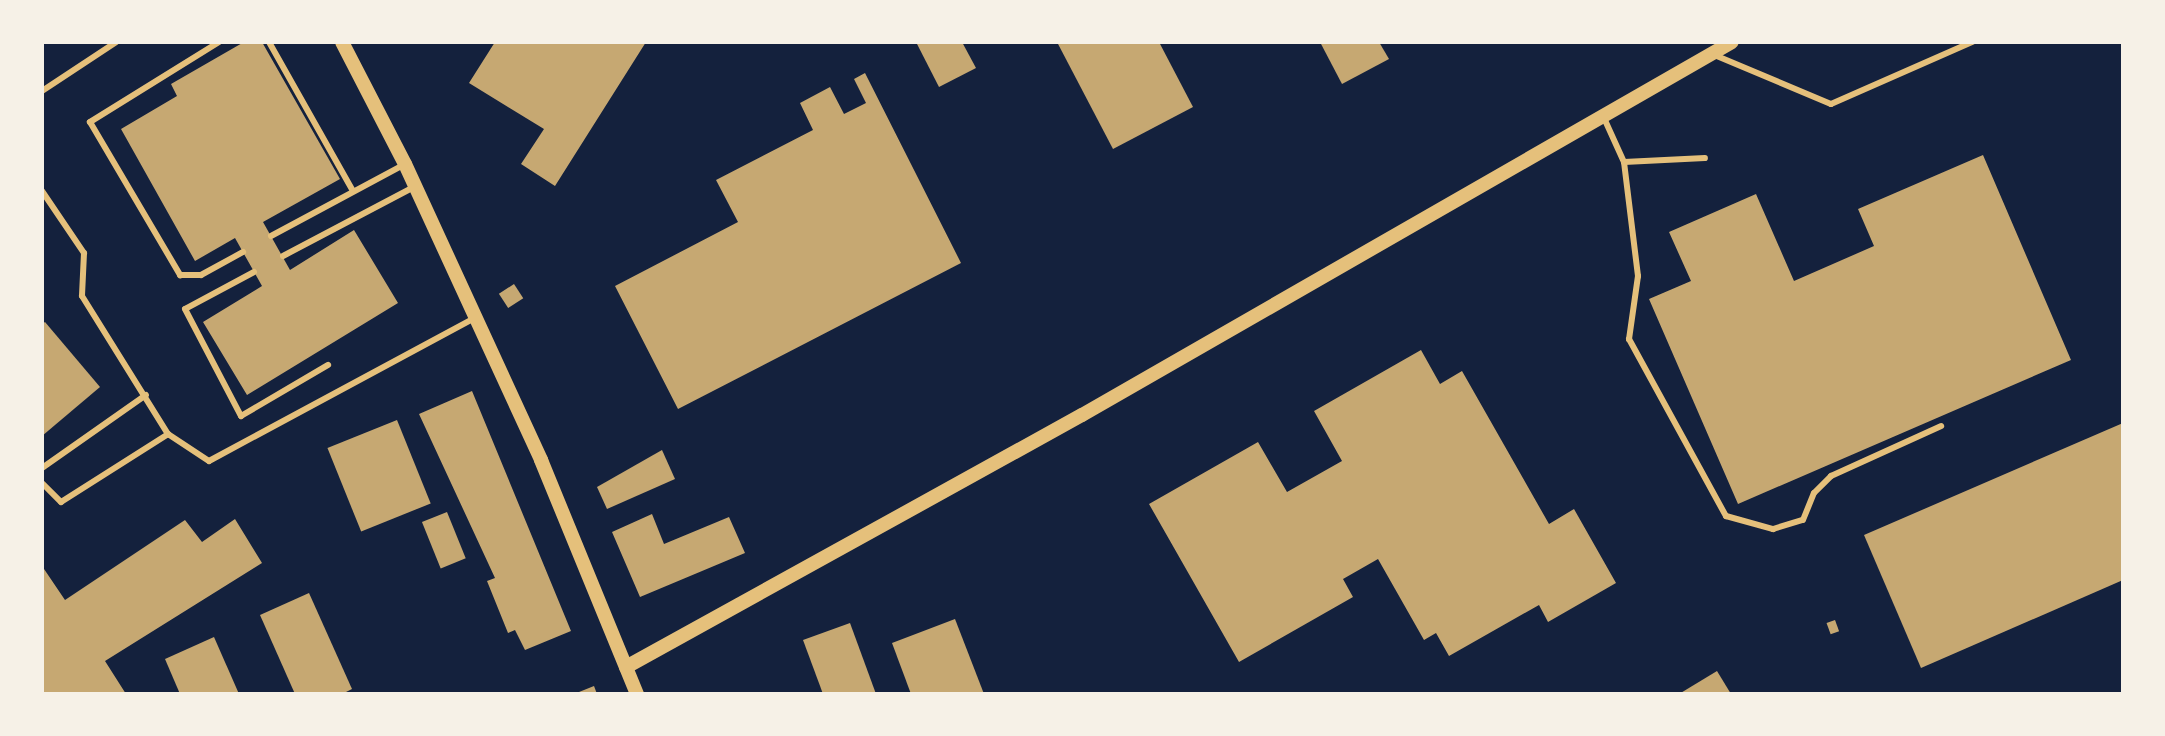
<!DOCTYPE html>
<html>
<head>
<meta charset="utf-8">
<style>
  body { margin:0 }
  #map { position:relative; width:2165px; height:736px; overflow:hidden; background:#14213d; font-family:"Asap Condensed",sans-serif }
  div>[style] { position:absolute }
  .building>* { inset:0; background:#c6a872; transform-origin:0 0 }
  .service>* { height:6px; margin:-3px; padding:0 3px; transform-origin:3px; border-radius:3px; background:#e5c07b }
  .tertiary>* { height:14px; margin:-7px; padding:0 7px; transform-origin:7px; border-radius:7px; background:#e5c07b }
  span { translate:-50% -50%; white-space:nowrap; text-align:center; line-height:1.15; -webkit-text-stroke:8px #f6f1e7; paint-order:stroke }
  .frame { position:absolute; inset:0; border:44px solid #f6f1e7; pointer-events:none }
</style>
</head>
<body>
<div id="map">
  <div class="building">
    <div style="clip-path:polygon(244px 42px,262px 42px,340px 179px,263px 222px,290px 270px,354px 230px,398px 303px,247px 395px,203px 322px,262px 286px,235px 238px,195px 261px,121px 129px,177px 96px,171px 84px)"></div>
    <div style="clip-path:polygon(495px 42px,646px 42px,555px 186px,521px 164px,544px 129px,469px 83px)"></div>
    <div style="clip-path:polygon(916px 42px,962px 42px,976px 68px,939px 87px)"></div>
    <div style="clip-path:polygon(1057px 42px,1159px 42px,1193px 107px,1113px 149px)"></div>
    <div style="clip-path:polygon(1320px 42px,1379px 42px,1389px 59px,1342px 84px)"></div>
    <div style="clip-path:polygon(865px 73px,961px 263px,678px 409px,615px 286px,738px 222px,716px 180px,813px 130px,800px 103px,830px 87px,844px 114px,866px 103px,854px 79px)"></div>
    <div style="clip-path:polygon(1983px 155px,2071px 360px,1738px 504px,1649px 299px,1691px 281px,1669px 232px,1756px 194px,1794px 281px,1874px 246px,1858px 209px)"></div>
    <div style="left:514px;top:284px;width:17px;height:18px;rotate:57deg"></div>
    <div style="clip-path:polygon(45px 322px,100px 387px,42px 436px,42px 324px)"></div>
    <div style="clip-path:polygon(1421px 350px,1440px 384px,1462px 371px,1549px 524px,1574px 509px,1616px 583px,1548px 622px,1539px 605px,1449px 656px,1436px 633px,1424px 640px,1378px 559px,1343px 579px,1353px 597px,1239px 662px,1149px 504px,1258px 442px,1287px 492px,1342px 461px,1314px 411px)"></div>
    <div style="clip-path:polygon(472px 391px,571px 631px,525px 650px,515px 630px,508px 633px,487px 581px,495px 578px,419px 414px)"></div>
    <div style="left:397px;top:420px;width:90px;height:75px;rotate:68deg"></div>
    <div style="clip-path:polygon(2123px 423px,2123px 580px,1921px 668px,1864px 535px)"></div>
    <div style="clip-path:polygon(662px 450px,675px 479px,607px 509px,597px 487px)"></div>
    <div style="left:447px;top:512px;width:50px;height:27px;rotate:68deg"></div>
    <div style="clip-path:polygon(652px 514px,664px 544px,729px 517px,745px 553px,640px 597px,612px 532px)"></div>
    <div style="clip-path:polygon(235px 519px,262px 563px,105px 661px,126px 694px,42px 694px,42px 566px,65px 600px,185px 520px,202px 542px)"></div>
    <div style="clip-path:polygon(309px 593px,352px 689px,342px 694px,295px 694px,260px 615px)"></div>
    <div style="clip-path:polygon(955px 619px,984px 694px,911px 694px,892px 643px)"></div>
    <div style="left:1835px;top:620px;width:12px;height:9px;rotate:70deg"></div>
    <div style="clip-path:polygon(850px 623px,876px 694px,823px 694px,803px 640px)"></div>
    <div style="clip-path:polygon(214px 637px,239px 694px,180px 694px,165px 659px)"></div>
    <div style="clip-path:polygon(1717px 671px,1731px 694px,1679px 694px)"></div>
    <div style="clip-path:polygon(594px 686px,597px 694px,574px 694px)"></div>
  </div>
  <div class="service">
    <div style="left:219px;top:42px;width:152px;rotate:148.2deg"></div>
    <div style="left:90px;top:122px;width:178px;rotate:59.5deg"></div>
    <div style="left:180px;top:275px;width:21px"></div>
    <div style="left:201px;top:275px;width:48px;rotate:-28.7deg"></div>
    <div style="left:269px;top:42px;width:171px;rotate:60.6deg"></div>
    <div style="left:1712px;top:54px;width:129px;rotate:22.8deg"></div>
    <div style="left:1831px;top:104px;width:154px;rotate:-23.7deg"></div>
    <div style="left:42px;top:91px;width:89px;rotate:-33.5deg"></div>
    <div style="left:1604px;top:118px;width:48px;rotate:65.6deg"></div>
    <div style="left:1624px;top:162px;width:115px;rotate:83deg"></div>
    <div style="left:1638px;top:276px;width:64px;rotate:98.1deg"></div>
    <div style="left:1629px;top:339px;width:202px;rotate:61.3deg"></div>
    <div style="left:1726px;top:516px;width:49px;rotate:15.5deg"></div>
    <div style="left:1773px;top:529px;width:31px;rotate:-17deg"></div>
    <div style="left:1803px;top:520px;width:29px;rotate:-68deg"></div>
    <div style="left:1814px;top:493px;width:24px;rotate:-45deg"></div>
    <div style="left:1831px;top:476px;width:121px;rotate:-24.4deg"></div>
    <div style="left:1624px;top:162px;width:81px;rotate:-2.8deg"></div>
    <div style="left:42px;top:191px;width:75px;rotate:55.9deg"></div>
    <div style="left:84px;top:253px;width:43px;rotate:92.7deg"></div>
    <div style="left:82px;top:296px;width:163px;rotate:58.1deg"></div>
    <div style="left:168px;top:434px;width:49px;rotate:33.4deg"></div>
    <div style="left:209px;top:461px;width:303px;rotate:-28.3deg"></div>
    <div style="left:271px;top:236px;width:152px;rotate:-28.2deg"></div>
    <div style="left:283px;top:256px;width:148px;rotate:-27.8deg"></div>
    <div style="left:254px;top:272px;width:78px;rotate:151.8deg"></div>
    <div style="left:185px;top:309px;width:121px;rotate:62.4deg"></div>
    <div style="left:241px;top:416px;width:101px;rotate:-30.4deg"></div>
    <div style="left:42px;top:468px;width:127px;rotate:-35.1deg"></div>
    <div style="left:42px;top:483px;width:27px;rotate:45deg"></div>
    <div style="left:61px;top:502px;width:127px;rotate:-32.4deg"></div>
  </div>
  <div class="tertiary">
    <div style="left:342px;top:42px;width:137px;rotate:62.7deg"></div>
    <div style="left:405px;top:164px;width:326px;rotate:65.3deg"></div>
    <div style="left:541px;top:460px;width:253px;rotate:67.7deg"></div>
    <div style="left:626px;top:667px;width:521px;rotate:-28.93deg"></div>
    <div style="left:1082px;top:415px;width:749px;rotate:-29.85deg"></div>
  </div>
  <div class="frame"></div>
</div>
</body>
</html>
